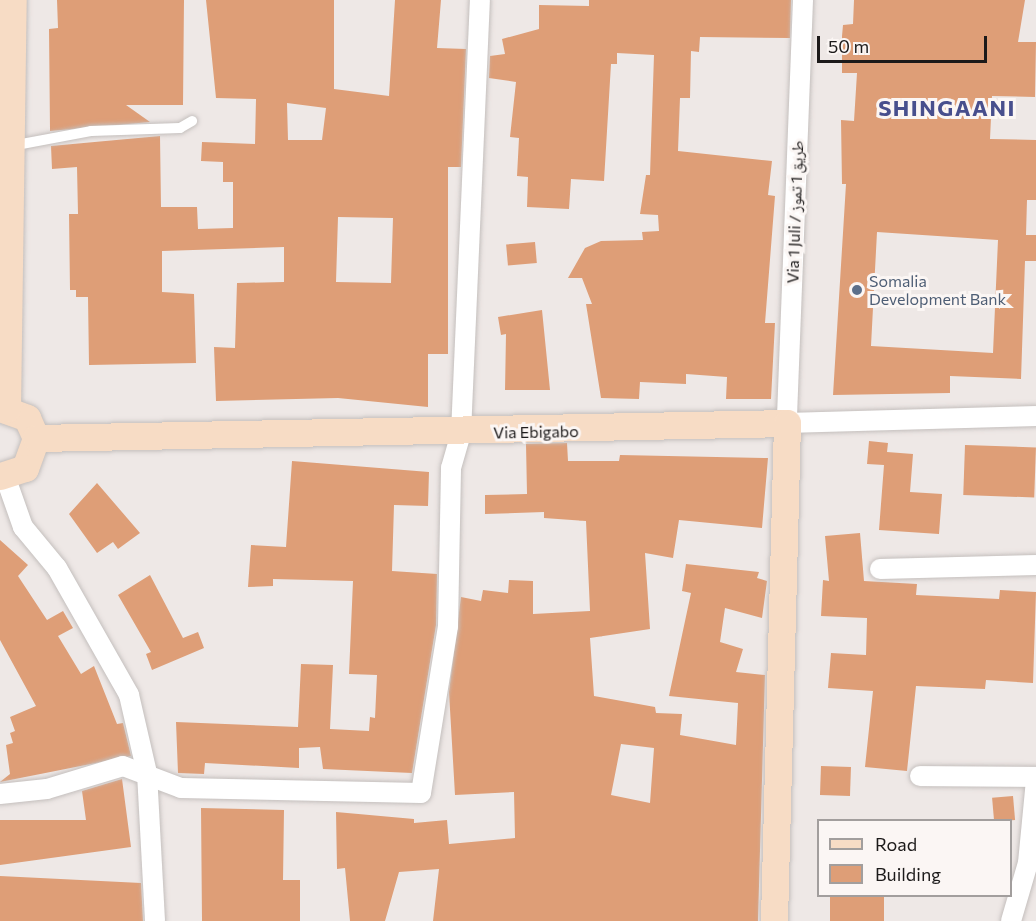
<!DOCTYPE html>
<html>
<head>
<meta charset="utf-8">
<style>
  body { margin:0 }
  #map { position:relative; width:1036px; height:921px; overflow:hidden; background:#eee8e6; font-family:Commissioner,"Noto Naskh Arabic",sans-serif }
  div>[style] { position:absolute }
  .building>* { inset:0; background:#de9e77; transform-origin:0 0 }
  .roads { filter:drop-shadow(0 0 2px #c4bfbd) drop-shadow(0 0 2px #c4bfbd) }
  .lane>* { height:10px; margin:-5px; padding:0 5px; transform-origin:5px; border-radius:5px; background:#fff }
  .street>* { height:20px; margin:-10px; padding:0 10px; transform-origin:10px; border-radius:10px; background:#fff }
  .secondary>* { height:27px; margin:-13.5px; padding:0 13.5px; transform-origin:13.5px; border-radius:13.5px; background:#f7dcc5 }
  .dots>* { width:16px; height:16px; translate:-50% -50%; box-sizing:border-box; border:3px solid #fbf6f4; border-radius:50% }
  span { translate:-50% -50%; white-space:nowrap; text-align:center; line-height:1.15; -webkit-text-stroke:6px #fbf6f4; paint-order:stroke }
  .street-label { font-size:16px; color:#1c1a1a }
  .service-label { font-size:16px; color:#4e5e75 }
  .left { translate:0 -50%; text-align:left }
  .district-label { font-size:22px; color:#484f8d; font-weight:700; letter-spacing:1.5px }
  .legend { position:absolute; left:817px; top:819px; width:195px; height:78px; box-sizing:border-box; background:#fbf6f4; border:2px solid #a29e9d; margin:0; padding:8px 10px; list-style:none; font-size:18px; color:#1c1a1a }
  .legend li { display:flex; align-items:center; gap:12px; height:30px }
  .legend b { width:30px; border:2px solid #a29e9d }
  .scale { position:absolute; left:817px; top:36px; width:170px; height:27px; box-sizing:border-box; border:3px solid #1c1a1a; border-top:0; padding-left:8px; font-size:18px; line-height:21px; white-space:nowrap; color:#1c1a1a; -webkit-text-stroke:4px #fbf6f4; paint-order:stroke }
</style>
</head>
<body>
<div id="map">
  <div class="building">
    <div style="clip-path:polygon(57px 0,184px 0,183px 105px,126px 105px,150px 122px,50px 131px,49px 29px,58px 28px)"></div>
    <div style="clip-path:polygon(evenodd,206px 0,334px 0,334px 89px,389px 96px,395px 0,441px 0,437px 48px,466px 49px,461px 167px,448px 167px,448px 354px,428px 354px,428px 407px,338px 398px,216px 401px,214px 347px,235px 348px,237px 283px,284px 282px,284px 247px,162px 251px,162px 292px,194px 294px,196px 363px,89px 365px,88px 297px,76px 297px,76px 290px,70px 290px,69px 214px,78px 214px,77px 167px,52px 169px,51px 146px,160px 136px,161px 207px,197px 207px,198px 229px,233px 228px,233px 182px,223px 182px,223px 162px,201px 161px,202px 142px,255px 144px,256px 99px,216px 98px,206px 0,287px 103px,326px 108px,322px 140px,288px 140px,287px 103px,206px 0,338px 217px,393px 218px,391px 283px,336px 282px,338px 217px)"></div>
    <div style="clip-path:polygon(589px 0,791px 0,790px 38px,700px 37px,699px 52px,691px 51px,690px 98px,680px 98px,678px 151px,772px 161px,768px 195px,775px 196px,765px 323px,775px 323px,771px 399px,726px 399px,727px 377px,686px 374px,686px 384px,640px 382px,639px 399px,601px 398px,586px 304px,592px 304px,582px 278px,568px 278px,585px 248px,601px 241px,643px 240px,642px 232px,659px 231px,658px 215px,640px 214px,646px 175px,650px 175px,654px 55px,617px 53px,617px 64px,611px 64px,604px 181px,571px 179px,569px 209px,527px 207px,528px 177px,517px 176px,519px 138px,510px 137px,516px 82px,489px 78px,490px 56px,505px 54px,502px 39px,539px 29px,539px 5px,589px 6px)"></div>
    <div style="clip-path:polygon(evenodd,854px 0,1025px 0,1018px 42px,1036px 42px,1035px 97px,992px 96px,990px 139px,1036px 140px,1036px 200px,1027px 200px,1026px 235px,1036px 235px,1036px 261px,1025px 261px,1021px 379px,950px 376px,950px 393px,833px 395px,846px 184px,842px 184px,841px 120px,854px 121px,857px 73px,842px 73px,842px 36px,843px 25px,853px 24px,854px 0,877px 232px,998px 240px,993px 353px,871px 346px,877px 232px)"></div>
    <div style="left:535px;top:242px;width:21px;height:29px;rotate:85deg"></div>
    <div style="clip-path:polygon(542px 310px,550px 390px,505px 390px,506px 334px,501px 335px,498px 317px)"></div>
    <div style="clip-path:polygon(869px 441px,888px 443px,887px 452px,913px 454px,910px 492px,942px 494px,939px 534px,879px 530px,884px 465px,867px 464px)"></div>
    <div style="clip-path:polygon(evenodd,567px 443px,568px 461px,619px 461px,620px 455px,768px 458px,762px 528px,679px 520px,673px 558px,645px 553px,650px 629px,590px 638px,594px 696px,655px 707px,656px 713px,682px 714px,680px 735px,736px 745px,738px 703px,669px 696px,691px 593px,682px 591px,686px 564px,759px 572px,757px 578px,767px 581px,762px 618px,725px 608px,720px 642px,743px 649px,736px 672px,765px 675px,758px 921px,433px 921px,439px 869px,399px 872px,385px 921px,350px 921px,345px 868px,337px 869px,336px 812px,414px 819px,414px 823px,447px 820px,449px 844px,515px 838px,514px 792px,455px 795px,449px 692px,461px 597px,481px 601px,483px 590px,508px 593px,509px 580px,533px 581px,533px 614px,590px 611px,586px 521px,544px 518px,544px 512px,485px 514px,485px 495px,527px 494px,526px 444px,567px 443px,621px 744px,654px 748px,650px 803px,611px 795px,621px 744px)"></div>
    <div style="left:965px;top:445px;width:71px;height:50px;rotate:2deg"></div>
    <div style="clip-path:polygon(292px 461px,429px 472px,428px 506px,394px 505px,392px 571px,437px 574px,436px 625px,412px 773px,323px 769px,320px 747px,299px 748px,299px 768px,205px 763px,204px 774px,178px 773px,176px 722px,298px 727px,301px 664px,333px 665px,330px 729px,369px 731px,370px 717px,375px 718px,377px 675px,349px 674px,353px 581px,273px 579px,273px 586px,248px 587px,251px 545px,286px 547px)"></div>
    <div style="clip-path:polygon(97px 483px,140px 533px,118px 549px,113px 542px,97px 553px,69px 514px)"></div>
    <div style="clip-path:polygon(860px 533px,864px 581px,917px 584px,916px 595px,999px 599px,1000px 590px,1036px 592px,1033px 683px,986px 680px,985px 689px,916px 686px,907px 771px,865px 767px,873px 691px,828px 688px,831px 653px,866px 655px,867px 618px,821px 616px,823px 580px,829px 581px,825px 536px)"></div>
    <div style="clip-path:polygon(0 540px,28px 565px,18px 576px,47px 620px,63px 611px,73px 628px,58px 636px,81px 674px,94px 666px,117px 724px,123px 723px,131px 756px,0 782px,10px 774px,6px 745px,13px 743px,10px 733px,15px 731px,10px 717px,36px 706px,0 640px)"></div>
    <div style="clip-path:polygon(150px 575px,183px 638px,198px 632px,204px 648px,152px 670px,146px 654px,151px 652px,118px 595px)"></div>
    <div style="left:821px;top:766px;width:30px;height:29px;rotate:2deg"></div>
    <div style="clip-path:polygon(122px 779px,131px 847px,0 865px,0 820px,86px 820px,82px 791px)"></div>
    <div style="left:1013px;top:796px;width:24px;height:21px;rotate:85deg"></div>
    <div style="clip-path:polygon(201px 808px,284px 810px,283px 880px,300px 880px,300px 921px,202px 921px)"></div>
    <div style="clip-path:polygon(0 876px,141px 883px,143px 921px,0 921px)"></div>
    <div style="left:830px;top:896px;width:54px;height:25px"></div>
  </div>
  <div class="roads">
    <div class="lane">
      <div style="left:11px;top:146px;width:81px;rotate:-10.6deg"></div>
      <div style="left:91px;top:131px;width:89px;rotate:-1.9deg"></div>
      <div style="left:180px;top:128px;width:14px;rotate:-30deg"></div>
    </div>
    <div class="street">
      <div style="left:803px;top:0;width:423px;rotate:92.2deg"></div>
      <div style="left:787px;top:423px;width:249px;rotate:-1.6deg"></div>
      <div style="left:5px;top:476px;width:54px;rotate:70.6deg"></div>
      <div style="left:23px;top:527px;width:53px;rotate:50.3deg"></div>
      <div style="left:57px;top:568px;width:146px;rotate:60.4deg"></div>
      <div style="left:129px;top:695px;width:80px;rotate:77deg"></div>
      <div style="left:147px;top:773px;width:148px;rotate:86.9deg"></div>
      <div style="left:880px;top:569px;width:156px;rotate:-1.5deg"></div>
      <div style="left:920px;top:776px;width:116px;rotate:0.5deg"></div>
      <div style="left:0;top:794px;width:47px;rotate:-6.1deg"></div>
      <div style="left:47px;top:789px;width:79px;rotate:-16.8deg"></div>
      <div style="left:123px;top:766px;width:62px;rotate:20.8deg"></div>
      <div style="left:181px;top:788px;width:240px;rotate:1.2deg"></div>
      <div style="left:421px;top:793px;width:169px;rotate:-80.8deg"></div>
      <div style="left:448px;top:626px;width:158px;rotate:-88.9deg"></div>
      <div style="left:451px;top:468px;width:36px;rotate:-74deg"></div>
      <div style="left:461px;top:433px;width:433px;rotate:-87.5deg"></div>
      <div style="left:1011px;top:921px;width:60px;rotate:-73.7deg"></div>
      <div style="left:1028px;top:863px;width:83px;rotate:-84.5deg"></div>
    </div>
    <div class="secondary">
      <div style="left:0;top:408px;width:29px;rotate:20deg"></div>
      <div style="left:27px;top:418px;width:22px;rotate:66deg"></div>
      <div style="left:36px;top:438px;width:32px;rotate:110deg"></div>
      <div style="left:25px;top:468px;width:26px;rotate:162deg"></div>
      <div style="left:7px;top:408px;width:408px;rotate:-89.2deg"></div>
      <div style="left:36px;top:438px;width:751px;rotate:-1.14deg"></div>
      <div style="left:787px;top:423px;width:498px;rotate:91.5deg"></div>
    </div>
  </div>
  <div class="dots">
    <div style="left:857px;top:290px;background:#5c6f8a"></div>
  </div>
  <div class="street-label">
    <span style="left:795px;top:212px;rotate:-88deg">Via 1 Juli / طريق 1 تموز</span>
    <span style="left:536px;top:432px;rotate:-1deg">Via Ebigabo</span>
  </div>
  <div class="service-label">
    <span class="left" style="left:869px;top:290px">Somalia<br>Development Bank</span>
  </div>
  <div class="district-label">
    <span style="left:947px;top:108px">SHINGAANI</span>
  </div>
  <ul class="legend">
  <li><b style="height:8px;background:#f7dcc5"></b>Road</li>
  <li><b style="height:16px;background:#de9e77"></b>Building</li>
  </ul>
  <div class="scale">50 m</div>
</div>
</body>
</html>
